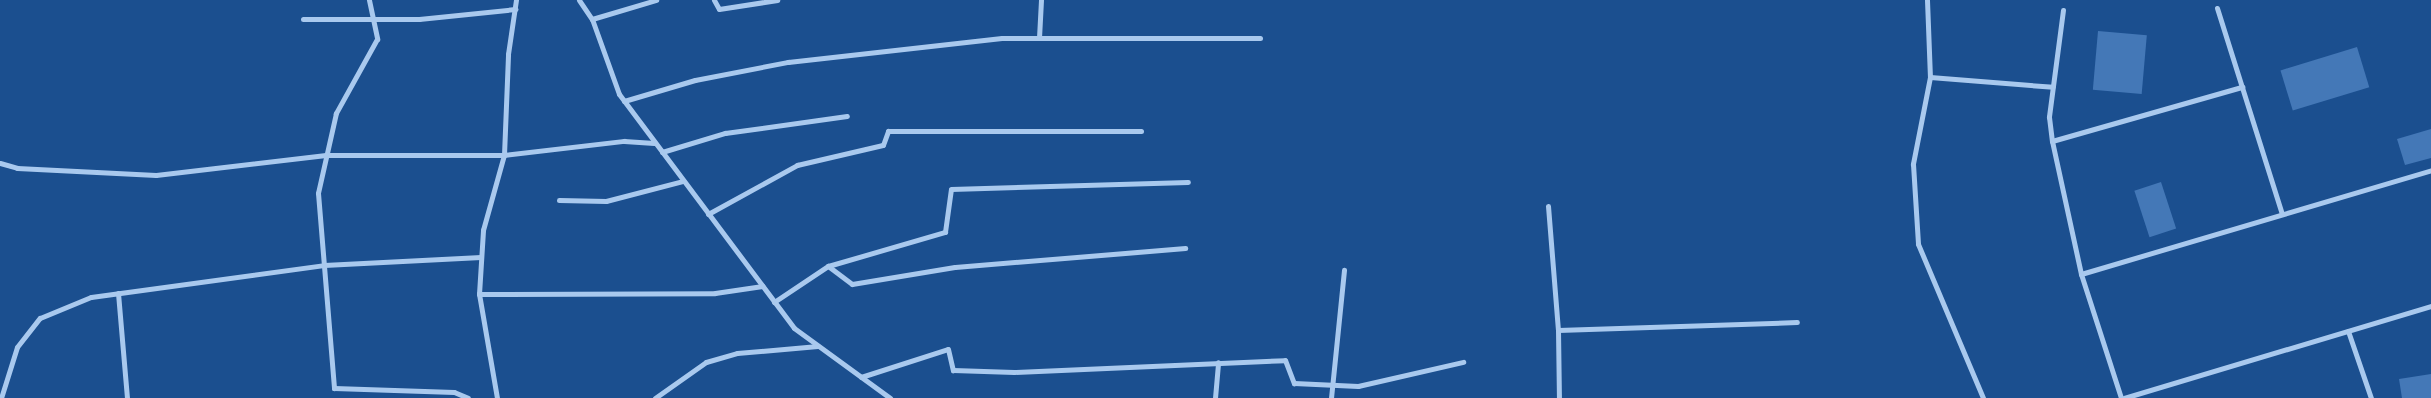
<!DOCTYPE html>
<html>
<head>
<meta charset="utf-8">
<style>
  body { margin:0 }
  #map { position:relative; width:2431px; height:398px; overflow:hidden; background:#1b4f8f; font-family:"Golos Text",sans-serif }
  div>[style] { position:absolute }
  .building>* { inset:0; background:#4478b7; transform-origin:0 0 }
  .minor>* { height:5px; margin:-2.5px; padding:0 2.5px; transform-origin:2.5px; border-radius:2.5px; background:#a9c9ee }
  span { translate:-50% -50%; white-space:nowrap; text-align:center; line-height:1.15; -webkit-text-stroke:4px #1b4f8f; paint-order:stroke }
</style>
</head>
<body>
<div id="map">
  <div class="building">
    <div style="left:2098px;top:31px;width:49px;height:59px;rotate:5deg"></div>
    <div style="left:2357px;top:47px;width:42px;height:80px;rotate:73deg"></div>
    <div style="clip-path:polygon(2431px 129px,2431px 158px,2405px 165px,2397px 139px)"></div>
    <div style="left:2161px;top:182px;width:49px;height:28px;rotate:72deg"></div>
    <div style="clip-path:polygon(2431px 374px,2431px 398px,2402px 398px,2399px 379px)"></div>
  </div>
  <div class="minor">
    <div style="left:369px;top:0;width:40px;rotate:78deg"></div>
    <div style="left:377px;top:39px;width:85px;rotate:119deg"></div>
    <div style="left:336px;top:113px;width:82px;rotate:102.7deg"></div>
    <div style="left:318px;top:193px;width:196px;rotate:85.3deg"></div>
    <div style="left:334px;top:388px;width:120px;rotate:1.9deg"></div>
    <div style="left:454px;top:392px;width:15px;rotate:23deg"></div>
    <div style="left:579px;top:0;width:23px;rotate:56deg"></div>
    <div style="left:592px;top:19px;width:80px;rotate:70.2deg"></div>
    <div style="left:619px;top:94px;width:292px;rotate:53.2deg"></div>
    <div style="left:794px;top:328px;width:119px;rotate:36.1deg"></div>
    <div style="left:714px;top:0;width:10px;rotate:61deg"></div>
    <div style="left:719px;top:9px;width:59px;rotate:-8.8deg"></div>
    <div style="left:1927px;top:0;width:77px;rotate:87.8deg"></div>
    <div style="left:1930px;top:77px;width:89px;rotate:101.1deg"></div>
    <div style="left:1913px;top:164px;width:80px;rotate:86.4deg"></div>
    <div style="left:1918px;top:244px;width:167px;rotate:67.1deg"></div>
    <div style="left:2217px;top:8px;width:216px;rotate:72.5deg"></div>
    <div style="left:2063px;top:10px;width:108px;rotate:97.5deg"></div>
    <div style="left:2049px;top:117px;width:24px;rotate:83deg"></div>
    <div style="left:2052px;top:141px;width:136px;rotate:77.7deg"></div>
    <div style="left:2081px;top:274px;width:130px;rotate:72.1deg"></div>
    <div style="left:303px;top:19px;width:116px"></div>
    <div style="left:419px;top:19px;width:97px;rotate:-5.9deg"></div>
    <div style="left:592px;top:19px;width:67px;rotate:-16.5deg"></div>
    <div style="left:1039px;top:38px;width:38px;rotate:-87deg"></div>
    <div style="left:1930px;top:77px;width:123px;rotate:4.6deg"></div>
    <div style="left:624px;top:101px;width:74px;rotate:-16.5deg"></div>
    <div style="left:695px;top:80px;width:95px;rotate:-11deg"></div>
    <div style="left:788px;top:62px;width:215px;rotate:-6.4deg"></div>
    <div style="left:1002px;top:38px;width:258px"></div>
    <div style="left:2052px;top:141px;width:198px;rotate:-15.9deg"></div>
    <div style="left:662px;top:152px;width:66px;rotate:-16.8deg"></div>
    <div style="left:725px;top:133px;width:123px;rotate:-7.9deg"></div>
    <div style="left:0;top:163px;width:18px;rotate:16deg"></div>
    <div style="left:17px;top:168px;width:139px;rotate:2.9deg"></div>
    <div style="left:156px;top:175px;width:171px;rotate:-6.7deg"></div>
    <div style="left:326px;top:155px;width:178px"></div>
    <div style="left:504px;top:155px;width:121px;rotate:-6.7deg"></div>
    <div style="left:624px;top:141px;width:30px;rotate:4deg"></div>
    <div style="left:559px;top:200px;width:47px;rotate:1.2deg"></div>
    <div style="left:606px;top:201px;width:80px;rotate:-14.6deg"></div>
    <div style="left:1548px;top:206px;width:124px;rotate:85.4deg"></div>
    <div style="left:1558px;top:330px;width:68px;rotate:89.2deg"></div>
    <div style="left:708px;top:214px;width:102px;rotate:-28.8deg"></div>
    <div style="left:797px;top:165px;width:88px;rotate:-13.1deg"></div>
    <div style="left:883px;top:145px;width:15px;rotate:-70deg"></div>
    <div style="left:888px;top:131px;width:253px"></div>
    <div style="left:828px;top:266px;width:30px;rotate:37deg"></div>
    <div style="left:852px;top:284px;width:104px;rotate:-9.4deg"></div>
    <div style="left:955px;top:267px;width:231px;rotate:-4.7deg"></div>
    <div style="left:2081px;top:274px;width:365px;rotate:-16.5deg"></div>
    <div style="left:118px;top:293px;width:105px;rotate:85.1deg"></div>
    <div style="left:479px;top:294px;width:236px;rotate:-0.2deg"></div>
    <div style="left:715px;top:293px;width:48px;rotate:-8.5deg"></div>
    <div style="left:774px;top:302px;width:65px;rotate:-33.7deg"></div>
    <div style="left:828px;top:266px;width:122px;rotate:-16.2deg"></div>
    <div style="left:945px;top:232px;width:43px;rotate:-82.1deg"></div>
    <div style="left:951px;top:189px;width:237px;rotate:-1.7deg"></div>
    <div style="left:1558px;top:330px;width:239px;rotate:-1.9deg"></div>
    <div style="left:2348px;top:331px;width:71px;rotate:71.1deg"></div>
    <div style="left:861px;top:377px;width:91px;rotate:-17.8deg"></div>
    <div style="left:948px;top:349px;width:22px;rotate:77deg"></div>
    <div style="left:953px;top:370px;width:61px;rotate:1.9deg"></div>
    <div style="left:1014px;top:372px;width:271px;rotate:-2.5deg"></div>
    <div style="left:1285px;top:360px;width:25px;rotate:69deg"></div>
    <div style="left:1294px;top:383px;width:64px;rotate:2.7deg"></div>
    <div style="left:1358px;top:386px;width:108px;rotate:-12.9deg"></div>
    <div style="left:1px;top:398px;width:53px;rotate:-72.6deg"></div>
    <div style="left:17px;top:347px;width:37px;rotate:-52deg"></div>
    <div style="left:40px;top:318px;width:55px;rotate:-22.4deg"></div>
    <div style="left:91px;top:297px;width:235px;rotate:-7.8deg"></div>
    <div style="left:324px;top:265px;width:157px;rotate:-2.9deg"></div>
    <div style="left:497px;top:398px;width:106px;rotate:-99.8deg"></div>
    <div style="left:479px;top:294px;width:64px;rotate:-86.4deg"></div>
    <div style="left:483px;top:230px;width:78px;rotate:-74.4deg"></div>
    <div style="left:504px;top:155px;width:101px;rotate:-87.7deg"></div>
    <div style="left:508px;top:54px;width:55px;rotate:-81.6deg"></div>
    <div style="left:655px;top:398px;width:62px;rotate:-35.2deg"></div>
    <div style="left:706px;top:362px;width:32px;rotate:-16deg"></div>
    <div style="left:737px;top:353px;width:81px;rotate:-4.9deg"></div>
    <div style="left:1215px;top:398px;width:36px;rotate:-85deg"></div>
    <div style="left:1331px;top:398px;width:129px;rotate:-84.2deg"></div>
    <div style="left:2124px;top:398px;width:320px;rotate:-16.7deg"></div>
  </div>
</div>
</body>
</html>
